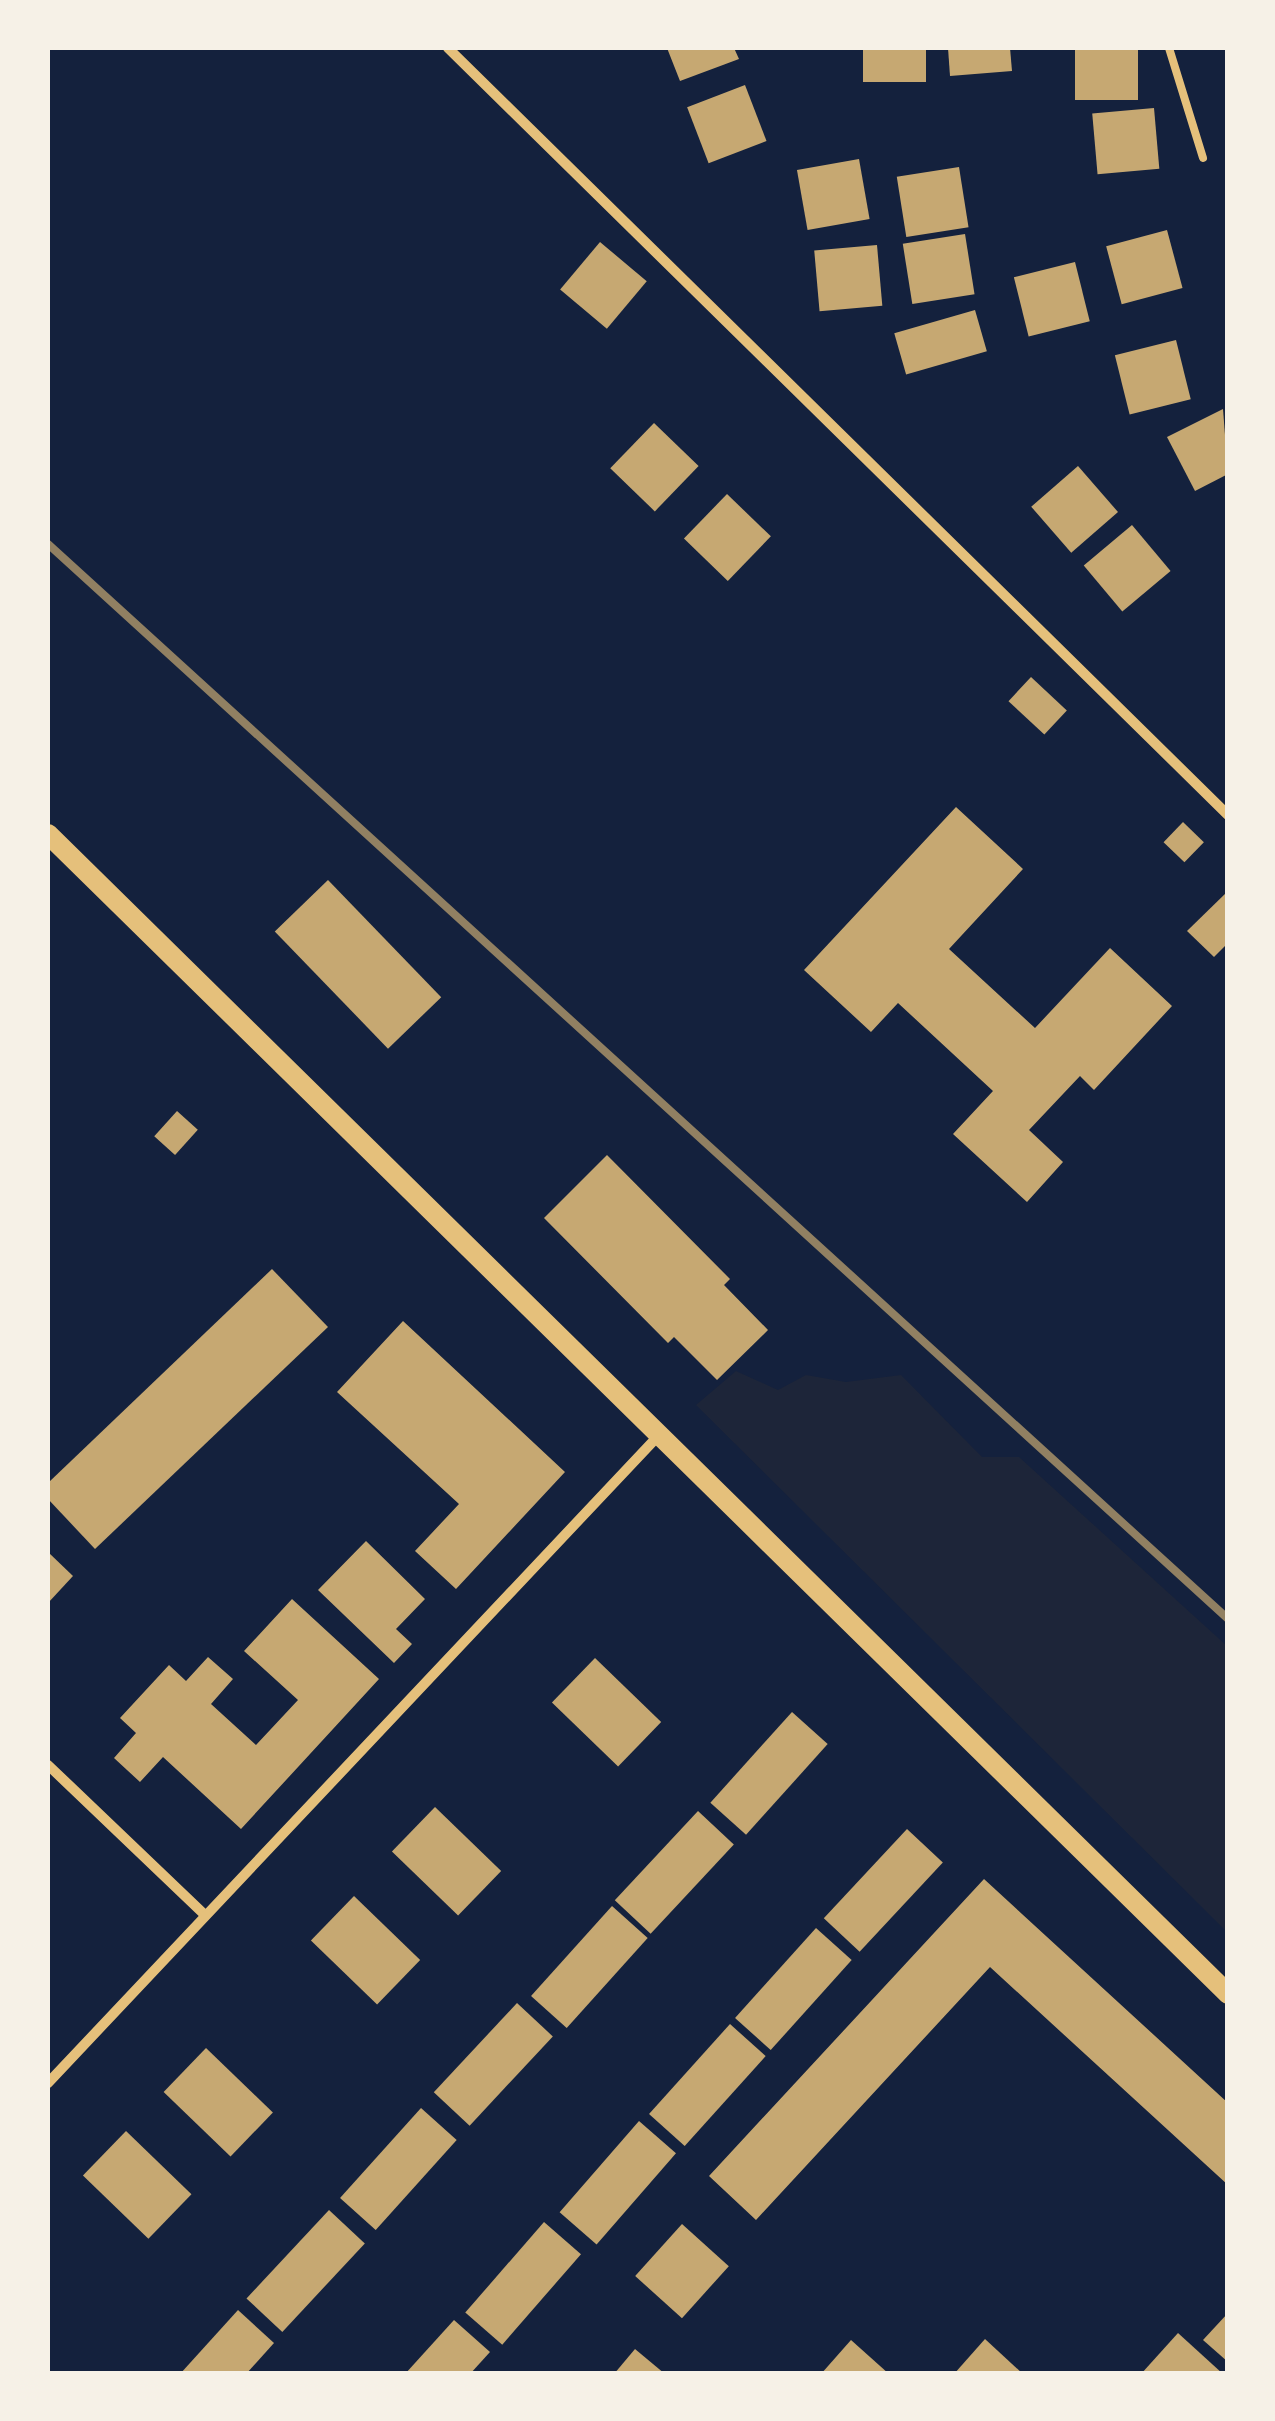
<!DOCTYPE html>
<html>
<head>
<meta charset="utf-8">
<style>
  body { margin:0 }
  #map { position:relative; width:1275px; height:2421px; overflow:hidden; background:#14213d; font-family:Arial,sans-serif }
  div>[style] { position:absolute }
  .green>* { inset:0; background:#1d2539 }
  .building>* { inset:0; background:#c6a872; transform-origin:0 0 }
  .service>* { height:8px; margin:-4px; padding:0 4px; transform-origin:4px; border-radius:4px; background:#e5c07b }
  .minor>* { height:10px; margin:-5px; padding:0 5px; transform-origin:5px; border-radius:5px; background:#e5c07b }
  .secondary>* { height:20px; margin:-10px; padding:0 10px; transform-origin:10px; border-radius:10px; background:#e5c07b }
  .rail>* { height:8px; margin:-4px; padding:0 4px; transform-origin:4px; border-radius:4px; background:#918062 }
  span { translate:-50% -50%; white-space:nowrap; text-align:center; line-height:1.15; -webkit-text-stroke:8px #f6f1e7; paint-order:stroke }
  .frame { position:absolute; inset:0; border:50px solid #f6f1e7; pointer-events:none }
</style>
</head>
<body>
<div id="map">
  <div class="green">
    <div style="clip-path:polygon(736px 1371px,778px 1390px,806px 1375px,846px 1382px,901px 1375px,982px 1457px,1019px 1457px,1227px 1646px,1227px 1932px,696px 1405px)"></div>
  </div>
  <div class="building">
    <div style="clip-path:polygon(667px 48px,734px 48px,739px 59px,680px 81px)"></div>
    <div style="left:863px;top:48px;width:63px;height:34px"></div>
    <div style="clip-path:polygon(948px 48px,1010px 48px,1012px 71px,950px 76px)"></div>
    <div style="left:1075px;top:48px;width:63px;height:52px"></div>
    <div style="left:745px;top:85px;width:60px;height:62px;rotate:69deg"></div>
    <div style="left:1154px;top:108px;width:61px;height:62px;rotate:85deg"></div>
    <div style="left:859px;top:159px;width:61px;height:63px;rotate:80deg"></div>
    <div style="left:959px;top:167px;width:61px;height:63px;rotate:81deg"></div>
    <div style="left:1167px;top:230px;width:60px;height:63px;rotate:75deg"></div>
    <div style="left:965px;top:234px;width:61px;height:63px;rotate:81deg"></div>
    <div style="left:600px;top:242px;width:61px;height:62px;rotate:40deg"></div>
    <div style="left:877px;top:245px;width:61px;height:63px;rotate:85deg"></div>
    <div style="left:1075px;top:262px;width:61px;height:63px;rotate:76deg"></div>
    <div style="left:975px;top:310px;width:43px;height:84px;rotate:74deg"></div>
    <div style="left:1176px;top:340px;width:61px;height:63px;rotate:76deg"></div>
    <div style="clip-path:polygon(1223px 409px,1228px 474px,1195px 491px,1167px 437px)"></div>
    <div style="left:654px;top:423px;width:62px;height:63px;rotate:44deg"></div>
    <div style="left:1078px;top:466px;width:61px;height:62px;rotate:49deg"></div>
    <div style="left:727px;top:494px;width:61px;height:62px;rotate:44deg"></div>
    <div style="left:1132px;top:525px;width:60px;height:63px;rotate:50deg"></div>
    <div style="left:1031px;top:677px;width:49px;height:33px;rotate:43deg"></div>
    <div style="clip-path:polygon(956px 807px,1023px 869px,949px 949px,1035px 1028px,1110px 948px,1172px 1006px,1094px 1090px,1080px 1076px,1029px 1130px,1063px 1162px,1027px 1202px,953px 1134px,993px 1091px,898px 1003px,871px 1032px,804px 970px)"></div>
    <div style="left:1183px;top:822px;width:29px;height:28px;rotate:44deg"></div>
    <div style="left:328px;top:880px;width:163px;height:74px;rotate:46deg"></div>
    <div style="clip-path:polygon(1228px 891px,1228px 943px,1214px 957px,1187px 931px)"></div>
    <div style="left:177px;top:1111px;width:28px;height:34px;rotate:42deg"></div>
    <div style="clip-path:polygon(607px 1155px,730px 1279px,724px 1285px,768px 1330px,717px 1380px,674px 1337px,668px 1343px,544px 1218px)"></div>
    <div style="clip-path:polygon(272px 1269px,328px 1327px,95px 1549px,48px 1499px,48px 1483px)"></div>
    <div style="clip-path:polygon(403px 1321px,565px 1472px,456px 1589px,415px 1551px,459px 1504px,337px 1392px)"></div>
    <div style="clip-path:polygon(366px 1541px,425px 1599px,396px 1629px,412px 1644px,394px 1663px,318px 1590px)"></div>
    <div style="clip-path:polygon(48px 1552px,73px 1576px,48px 1603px)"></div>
    <div style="clip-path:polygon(292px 1599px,379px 1679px,241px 1829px,163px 1757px,140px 1782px,114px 1758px,136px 1733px,120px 1718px,169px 1665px,186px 1681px,208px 1657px,233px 1679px,211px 1704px,256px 1745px,298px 1700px,244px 1651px)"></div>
    <div style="left:595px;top:1658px;width:92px;height:62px;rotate:44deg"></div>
    <div style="left:792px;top:1712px;width:48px;height:122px;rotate:42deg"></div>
    <div style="left:435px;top:1807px;width:92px;height:62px;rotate:44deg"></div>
    <div style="left:698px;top:1811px;width:49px;height:122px;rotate:43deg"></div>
    <div style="left:907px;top:1829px;width:49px;height:122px;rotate:43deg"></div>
    <div style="clip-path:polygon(984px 1879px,1228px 2103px,1228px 2185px,990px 1967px,756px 2220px,709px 2176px)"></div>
    <div style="left:354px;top:1896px;width:92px;height:62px;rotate:44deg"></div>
    <div style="left:612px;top:1906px;width:48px;height:121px;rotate:42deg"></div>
    <div style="left:816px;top:1928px;width:48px;height:121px;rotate:42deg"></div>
    <div style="left:517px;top:2003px;width:49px;height:122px;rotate:43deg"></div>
    <div style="left:730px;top:2024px;width:48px;height:121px;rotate:42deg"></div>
    <div style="left:206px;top:2048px;width:93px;height:61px;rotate:44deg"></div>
    <div style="left:421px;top:2108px;width:48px;height:121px;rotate:42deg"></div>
    <div style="left:639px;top:2121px;width:49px;height:121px;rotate:41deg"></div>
    <div style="left:126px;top:2131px;width:91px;height:62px;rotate:44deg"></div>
    <div style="left:329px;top:2210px;width:49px;height:121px;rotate:43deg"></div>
    <div style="left:544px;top:2222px;width:49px;height:120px;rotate:41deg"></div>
    <div style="left:682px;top:2224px;width:63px;height:70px;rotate:42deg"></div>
    <div style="clip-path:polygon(238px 2310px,274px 2343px,246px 2374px,180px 2374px)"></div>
    <div style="clip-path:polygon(1228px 2313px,1228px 2362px,1203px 2340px)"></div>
    <div style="clip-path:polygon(454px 2320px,490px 2352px,470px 2374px,405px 2374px)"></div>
    <div style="clip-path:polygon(1178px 2333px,1223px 2374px,1141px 2374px)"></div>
    <div style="clip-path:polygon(985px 2339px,1023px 2374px,954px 2374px)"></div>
    <div style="clip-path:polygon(851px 2340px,889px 2374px,821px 2374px)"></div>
    <div style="clip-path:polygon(635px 2349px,665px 2374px,614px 2374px)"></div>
  </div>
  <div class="service">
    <div style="left:1169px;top:48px;width:115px;rotate:72.8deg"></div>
  </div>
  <div class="minor">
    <div style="left:448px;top:48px;width:1094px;rotate:44.52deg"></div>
    <div style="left:48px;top:1765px;width:214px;rotate:43.7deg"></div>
    <div style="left:48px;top:2083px;width:891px;rotate:-46.68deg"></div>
  </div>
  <div class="secondary">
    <div style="left:48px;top:834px;width:1655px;rotate:44.51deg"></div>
  </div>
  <div class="rail">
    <div style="left:48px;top:544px;width:1596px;rotate:42.33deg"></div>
  </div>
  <div class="frame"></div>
</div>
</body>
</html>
